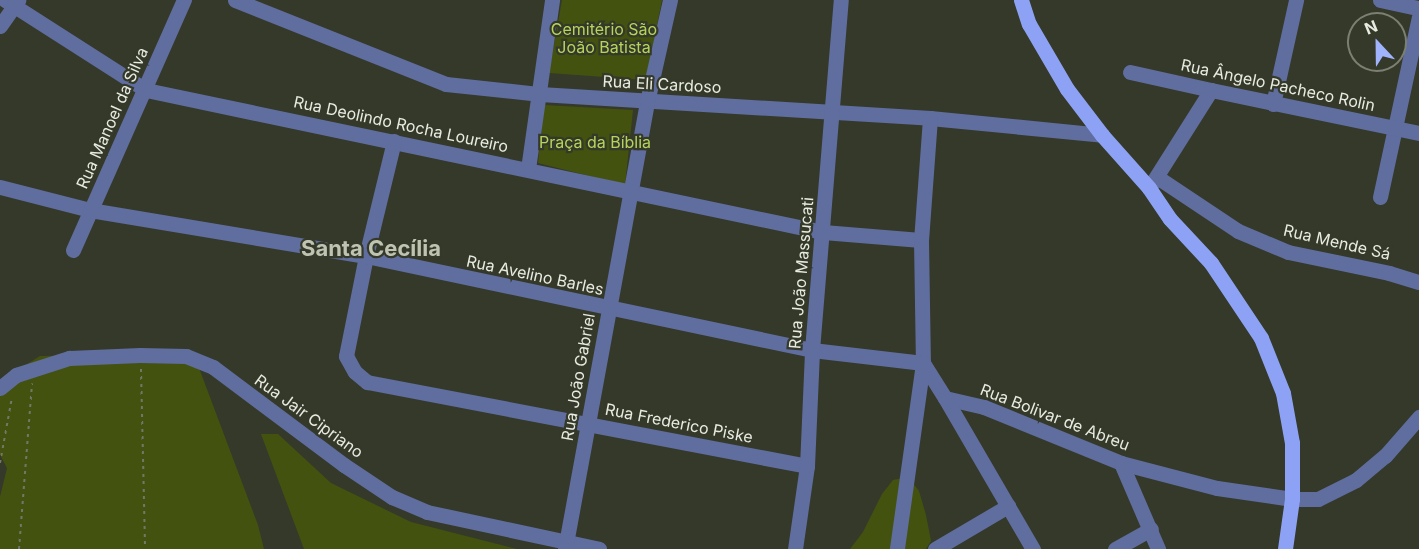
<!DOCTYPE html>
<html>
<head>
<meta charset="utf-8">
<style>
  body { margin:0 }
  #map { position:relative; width:1419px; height:549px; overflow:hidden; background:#343929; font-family:Inter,sans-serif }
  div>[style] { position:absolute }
  .green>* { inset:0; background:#44520f }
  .path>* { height:2px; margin-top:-1px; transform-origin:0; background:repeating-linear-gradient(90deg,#737769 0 3px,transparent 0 7.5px) }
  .minor>* { height:15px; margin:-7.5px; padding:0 7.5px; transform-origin:7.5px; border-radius:7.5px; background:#606d9f }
  .tertiary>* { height:15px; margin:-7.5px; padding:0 7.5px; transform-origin:7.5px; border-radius:7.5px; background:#606d9f }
  .primary>* { height:15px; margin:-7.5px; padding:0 7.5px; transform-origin:7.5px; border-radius:7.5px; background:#8ea2f5 }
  span { translate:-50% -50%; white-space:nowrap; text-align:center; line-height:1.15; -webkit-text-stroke:4.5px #343929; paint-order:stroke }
  .park-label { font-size:16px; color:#b6d45c }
  .street-label { font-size:16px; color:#e8ebe1 }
  .district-label { font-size:22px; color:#bec4b1; font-weight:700 }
  .north { position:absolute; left:1347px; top:12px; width:60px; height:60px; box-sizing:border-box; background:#343929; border:2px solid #7c8073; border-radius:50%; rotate:338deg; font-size:16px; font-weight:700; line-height:24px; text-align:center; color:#e8ebe1 }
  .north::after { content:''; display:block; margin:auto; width:21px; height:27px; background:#a0b3fd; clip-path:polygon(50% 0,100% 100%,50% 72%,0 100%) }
</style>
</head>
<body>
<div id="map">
  <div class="green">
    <div style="clip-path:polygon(562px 0,662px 0,646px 80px,549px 73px)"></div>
    <div style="clip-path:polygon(544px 105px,633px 110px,625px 185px,538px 163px)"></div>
    <div style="clip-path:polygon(111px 355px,196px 360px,258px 525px,264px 549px,0 549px,0 497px,7px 468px,0 455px,0 381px,40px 356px)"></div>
    <div style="clip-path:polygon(261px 434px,278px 434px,331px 483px,411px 522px,517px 549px,304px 549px)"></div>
    <div style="clip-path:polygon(908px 477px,919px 491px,926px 515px,931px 541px,926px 549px,850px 549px,863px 532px,882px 494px,893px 480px)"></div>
  </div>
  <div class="path">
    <div style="left:141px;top:369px;width:180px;rotate:88.7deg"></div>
    <div style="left:0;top:463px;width:67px;rotate:-79.7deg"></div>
    <div style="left:19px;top:549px;width:166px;rotate:-85.5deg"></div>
  </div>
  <div class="minor">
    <div style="left:5px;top:0;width:167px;rotate:32.6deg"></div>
    <div style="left:146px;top:90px;width:692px;rotate:11.85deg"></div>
    <div style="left:823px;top:232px;width:98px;rotate:4.7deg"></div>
    <div style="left:235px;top:0;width:227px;rotate:21.7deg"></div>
    <div style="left:446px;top:84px;width:95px;rotate:6.1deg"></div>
    <div style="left:540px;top:94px;width:391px;rotate:3.5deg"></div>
    <div style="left:930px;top:118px;width:173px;rotate:5.6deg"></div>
    <div style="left:1380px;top:0;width:40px;rotate:12deg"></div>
    <div style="left:0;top:26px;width:32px;rotate:-55deg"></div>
    <div style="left:1130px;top:72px;width:83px;rotate:12.5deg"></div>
    <div style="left:1273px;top:104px;width:107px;rotate:-77.5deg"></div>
    <div style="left:930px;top:118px;width:122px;rotate:94.2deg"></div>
    <div style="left:921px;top:240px;width:123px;rotate:89.1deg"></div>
    <div style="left:923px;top:363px;width:41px;rotate:57.8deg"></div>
    <div style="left:945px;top:398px;width:40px;rotate:13deg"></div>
    <div style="left:984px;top:407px;width:148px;rotate:22.2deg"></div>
    <div style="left:1121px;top:463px;width:99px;rotate:14.6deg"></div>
    <div style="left:1217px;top:488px;width:76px;rotate:8.3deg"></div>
    <div style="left:1292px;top:499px;width:26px"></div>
    <div style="left:1318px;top:499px;width:42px;rotate:-26.6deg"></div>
    <div style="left:1356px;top:480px;width:38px;rotate:-40deg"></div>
    <div style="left:1385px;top:456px;width:52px;rotate:-48.9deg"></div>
    <div style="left:394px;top:141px;width:118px;rotate:103.7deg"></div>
    <div style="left:366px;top:256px;width:102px;rotate:101.3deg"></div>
    <div style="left:346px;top:356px;width:18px;rotate:61deg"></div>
    <div style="left:355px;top:372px;width:16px;rotate:40deg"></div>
    <div style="left:367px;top:382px;width:448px;rotate:10.8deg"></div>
    <div style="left:528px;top:169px;width:171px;rotate:-81.9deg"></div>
    <div style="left:1157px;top:177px;width:97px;rotate:33.7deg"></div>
    <div style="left:1238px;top:231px;width:54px;rotate:22.8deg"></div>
    <div style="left:1288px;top:252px;width:103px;rotate:11.7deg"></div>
    <div style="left:1389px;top:273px;width:31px;rotate:17deg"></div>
    <div style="left:0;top:187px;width:93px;rotate:14.3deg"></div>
    <div style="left:90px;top:210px;width:280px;rotate:9.5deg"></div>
    <div style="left:366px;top:256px;width:456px;rotate:11.9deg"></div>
    <div style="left:812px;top:350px;width:112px;rotate:6.7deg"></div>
    <div style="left:923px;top:363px;width:188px;rotate:98deg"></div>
    <div style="left:1380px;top:197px;width:184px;rotate:-77.8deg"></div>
    <div style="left:73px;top:250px;width:274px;rotate:-66.1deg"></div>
    <div style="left:0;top:388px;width:21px;rotate:-39deg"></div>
    <div style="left:16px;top:375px;width:56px;rotate:-17.8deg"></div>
    <div style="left:69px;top:358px;width:71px;rotate:-2.4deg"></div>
    <div style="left:140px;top:355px;width:46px;rotate:1.2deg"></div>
    <div style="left:186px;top:356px;width:29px;rotate:22deg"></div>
    <div style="left:213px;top:367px;width:164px;rotate:36.8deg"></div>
    <div style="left:344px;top:465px;width:58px;rotate:33.7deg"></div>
    <div style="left:392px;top:497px;width:38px;rotate:23deg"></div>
    <div style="left:427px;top:512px;width:176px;rotate:12.1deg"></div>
    <div style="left:945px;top:398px;width:175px;rotate:59.8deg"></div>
    <div style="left:1121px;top:463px;width:94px;rotate:66.7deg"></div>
    <div style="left:565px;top:549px;width:454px;rotate:-79.6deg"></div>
    <div style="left:647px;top:102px;width:105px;rotate:-77.3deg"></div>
    <div style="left:795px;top:549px;width:84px;rotate:-81.8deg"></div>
    <div style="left:807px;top:466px;width:116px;rotate:-87.5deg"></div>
    <div style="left:812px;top:350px;width:351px;rotate:-85.3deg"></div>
    <div style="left:935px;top:549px;width:85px;rotate:-30.5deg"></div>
    <div style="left:1115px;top:549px;width:41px;rotate:-29.1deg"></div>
  </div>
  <div class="tertiary">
    <div style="left:1149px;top:188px;width:116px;rotate:-57.7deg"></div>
    <div style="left:1211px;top:90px;width:212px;rotate:11.7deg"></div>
  </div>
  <div class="primary">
    <div style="left:1021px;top:0;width:25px;rotate:72deg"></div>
    <div style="left:1029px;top:24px;width:75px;rotate:59.7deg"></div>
    <div style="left:1067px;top:89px;width:58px;rotate:52.7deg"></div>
    <div style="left:1102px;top:135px;width:71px;rotate:48.4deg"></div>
    <div style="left:1149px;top:188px;width:37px;rotate:56deg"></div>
    <div style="left:1170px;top:219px;width:60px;rotate:47deg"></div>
    <div style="left:1211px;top:263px;width:90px;rotate:56.3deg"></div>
    <div style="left:1261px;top:338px;width:59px;rotate:68.2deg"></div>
    <div style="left:1283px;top:393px;width:51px;rotate:79.8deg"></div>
    <div style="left:1292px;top:443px;width:56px;rotate:90deg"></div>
    <div style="left:1292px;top:499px;width:50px;rotate:98deg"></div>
  </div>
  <div class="park-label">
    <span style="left:604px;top:38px">Cemitério São<br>João Batista</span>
    <span style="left:595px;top:142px">Praça da Bíblia</span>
  </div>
  <div class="street-label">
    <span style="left:662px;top:84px;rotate:3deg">Rua Eli Cardoso</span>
    <span style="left:1278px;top:85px;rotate:12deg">Rua Ângelo Pacheco Rolin</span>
    <span style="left:112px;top:118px;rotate:-66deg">Rua Manoel da Silva</span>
    <span style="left:401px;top:124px;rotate:12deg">Rua Deolindo Rocha Loureiro</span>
    <span style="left:1337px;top:242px;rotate:13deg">Rua Mende Sá</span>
    <span style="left:801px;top:273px;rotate:-85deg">Rua João Massucati</span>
    <span style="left:535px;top:275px;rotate:12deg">Rua Avelino Barles</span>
    <span style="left:578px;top:377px;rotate:-80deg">Rua João Gabriel</span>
    <span style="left:309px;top:416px;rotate:36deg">Rua Jair Cipriano</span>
    <span style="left:1055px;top:417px;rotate:21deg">Rua Bolivar de Abreu</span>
    <span style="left:679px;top:423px;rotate:11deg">Rua Frederico Piske</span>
  </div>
  <div class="district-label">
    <span style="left:371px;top:249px">Santa Cecília</span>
  </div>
  <div class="north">N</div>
</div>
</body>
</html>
